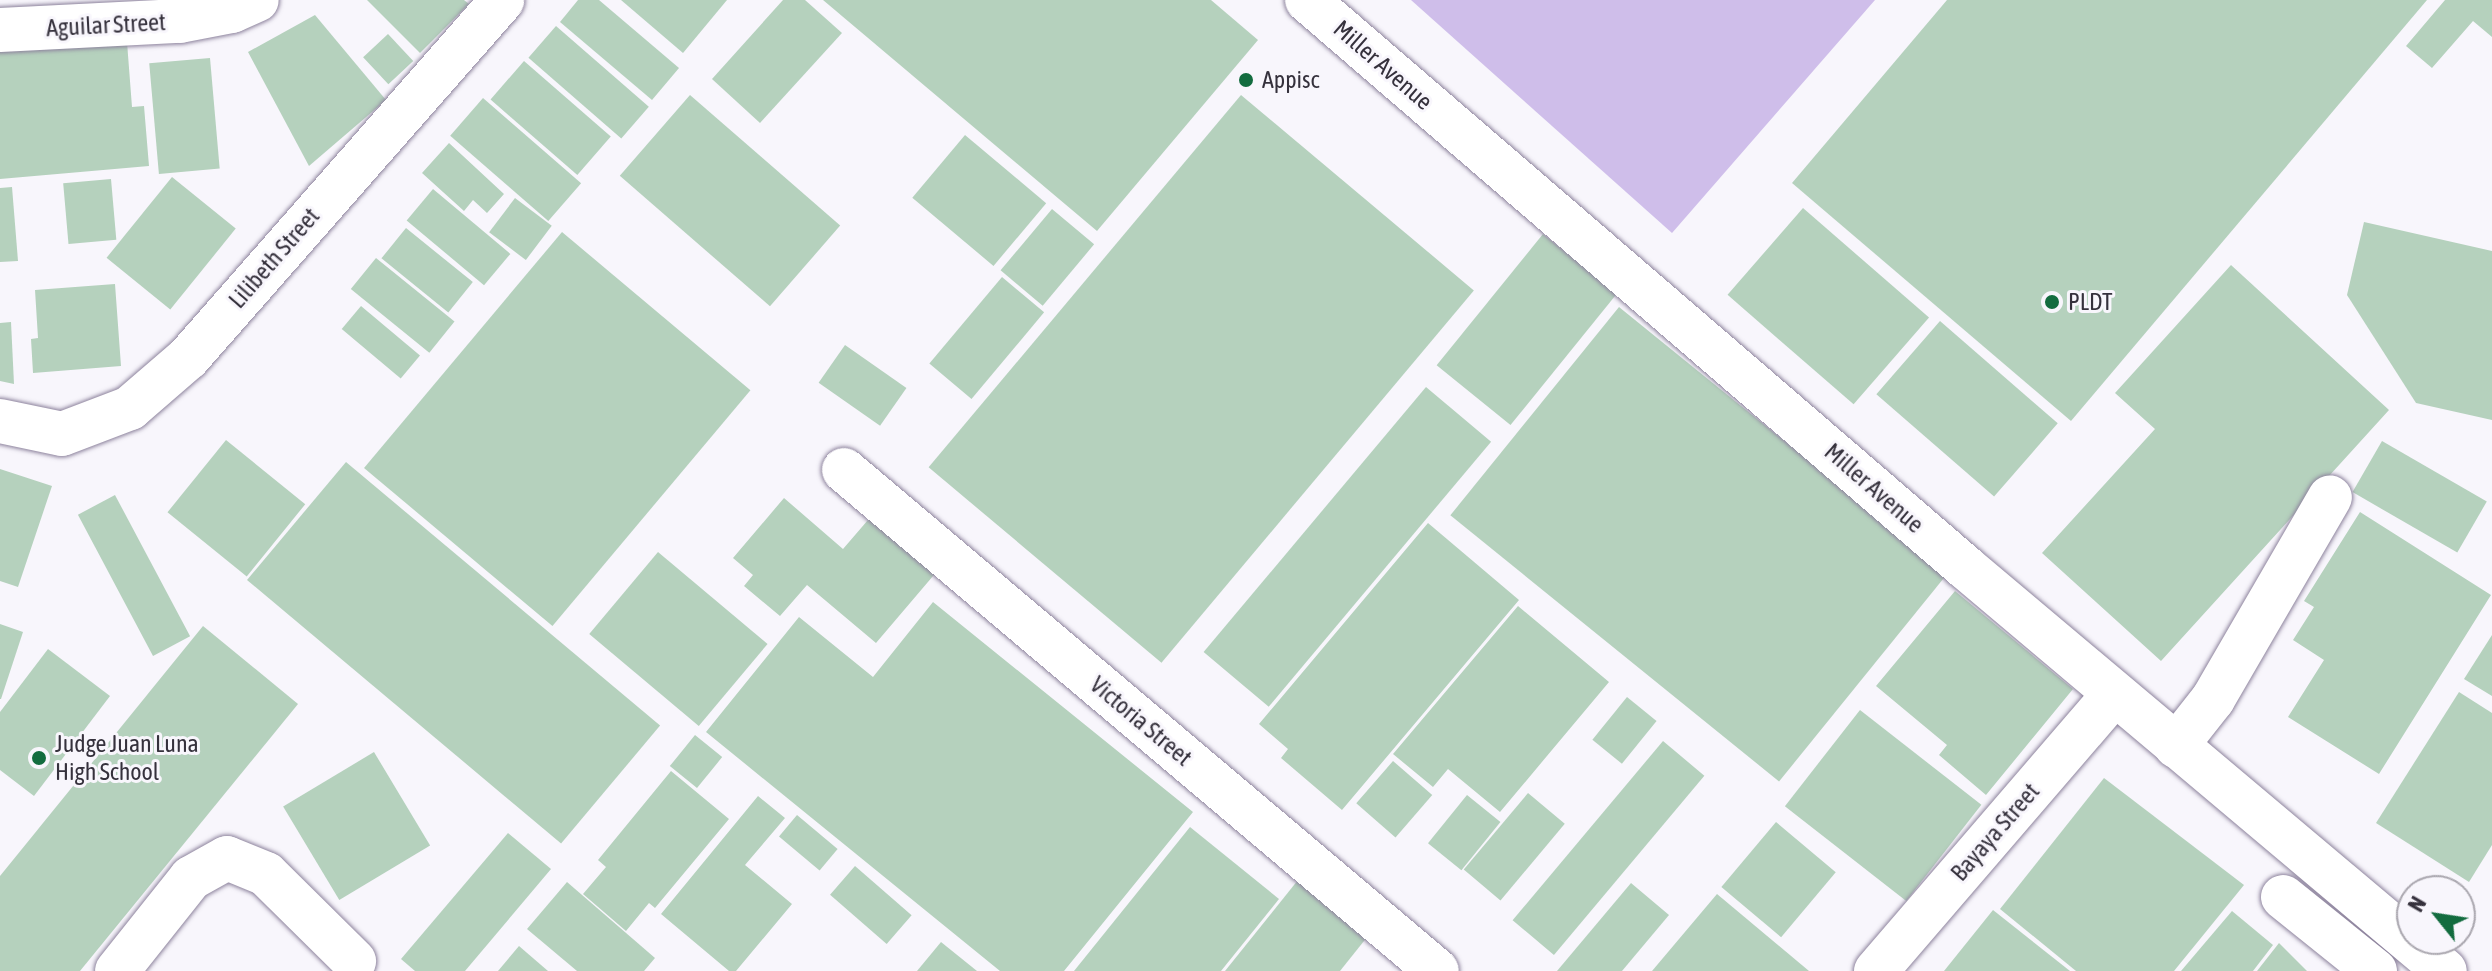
<!DOCTYPE html>
<html>
<head>
<meta charset="utf-8">
<style>
  body { margin:0 }
  #map { position:relative; width:2492px; height:971px; overflow:hidden; background:#f8f6fc; font-family:"Asap Condensed",sans-serif }
  div>[style] { position:absolute }
  .green>* { inset:0; background:#cfbeea }
  .building>* { inset:0; background:#b5d1bd; transform-origin:0 0 }
  .roads { filter:drop-shadow(0 0 2px #8d839d) drop-shadow(0 0 2px #8d839d) }
  .minor>* { height:44px; margin:-22px; padding:0 22px; transform-origin:22px; border-radius:22px; background:#fff }
  .dots>* { width:22px; height:22px; translate:-50% -50%; box-sizing:border-box; border:4px solid #f8f6fc; border-radius:50% }
  span { translate:-50% -50%; white-space:nowrap; text-align:center; line-height:1.15; -webkit-text-stroke:6px #f8f6fc; paint-order:stroke }
  .street-label { font-size:24px; color:#35313c }
  .poi-label { font-size:24px; color:#35313c }
  .left { translate:0 -50%; text-align:left }
  .north { position:absolute; left:2396px; top:875px; width:80px; height:80px; box-sizing:border-box; background:#f8f6fc; border:2px solid #aaa7af; border-radius:50%; rotate:300deg; font-size:22px; font-weight:700; line-height:32px; text-align:center; color:#35313c }
  .north::after { content:''; display:block; margin:auto; width:28px; height:36px; background:#136c3f; clip-path:polygon(50% 0,100% 100%,50% 72%,0 100%) }
</style>
</head>
<body>
<div id="map">
  <div class="green">
    <div style="clip-path:polygon(1411px 0,1875px 0,1672px 233px)"></div>
  </div>
  <div class="building">
    <div style="clip-path:polygon(367px 0,464px 0,469px 4px,420px 53px)"></div>
    <div style="clip-path:polygon(578px 0,599px 0,679px 68px,652px 100px,560px 22px)"></div>
    <div style="clip-path:polygon(621px 0,727px 0,683px 53px)"></div>
    <div style="clip-path:polygon(783px 0,805px 0,842px 33px,760px 123px,712px 79px)"></div>
    <div style="clip-path:polygon(823px 0,1211px 0,1258px 40px,1097px 231px)"></div>
    <div style="clip-path:polygon(1947px 0,2427px 0,2071px 421px,1792px 183px)"></div>
    <div style="clip-path:polygon(2445px 0,2492px 0,2492px 37px,2473px 21px,2432px 68px,2406px 46px)"></div>
    <div style="clip-path:polygon(315px 15px,386px 100px,309px 166px,248px 52px)"></div>
    <div style="left:556px;top:26px;width:123px;height:42px;rotate:41deg"></div>
    <div style="left:388px;top:34px;width:37px;height:34px;rotate:47deg"></div>
    <div style="clip-path:polygon(127px 42px,132px 107px,144px 106px,149px 166px,0 179px,0 49px)"></div>
    <div style="left:210px;top:58px;width:111px;height:61px;rotate:85deg"></div>
    <div style="left:524px;top:61px;width:115px;height:51px;rotate:41deg"></div>
    <div style="left:690px;top:95px;width:199px;height:107px;rotate:41deg"></div>
    <div style="left:1241px;top:95px;width:304px;height:486px;rotate:40deg"></div>
    <div style="left:483px;top:98px;width:130px;height:50px;rotate:41deg"></div>
    <div style="left:965px;top:135px;width:106px;height:82px;rotate:40deg"></div>
    <div style="clip-path:polygon(449px 143px,504px 194px,487px 213px,473px 200px,464px 211px,422px 173px)"></div>
    <div style="left:172px;top:177px;width:82px;height:104px;rotate:39deg"></div>
    <div style="left:111px;top:179px;width:61px;height:48px;rotate:85deg"></div>
    <div style="clip-path:polygon(12px 187px,18px 261px,0 262px,0 188px)"></div>
    <div style="left:433px;top:189px;width:101px;height:41px;rotate:40deg"></div>
    <div style="left:515px;top:198px;width:46px;height:43px;rotate:37deg"></div>
    <div style="left:1803px;top:208px;width:167px;height:115px;rotate:41deg"></div>
    <div style="left:1052px;top:209px;width:55px;height:80px;rotate:40deg"></div>
    <div style="clip-path:polygon(2364px 222px,2492px 251px,2492px 420px,2416px 403px,2347px 295px)"></div>
    <div style="left:406px;top:228px;width:86px;height:39px;rotate:39deg"></div>
    <div style="left:562px;top:232px;width:246px;height:308px;rotate:40deg"></div>
    <div style="left:1543px;top:234px;width:95px;height:169px;rotate:39deg"></div>
    <div style="left:376px;top:258px;width:101px;height:40px;rotate:39deg"></div>
    <div style="clip-path:polygon(2231px 265px,2389px 410px,2161px 661px,2042px 553px,2155px 429px,2115px 393px)"></div>
    <div style="left:1002px;top:277px;width:55px;height:113px;rotate:40deg"></div>
    <div style="clip-path:polygon(115px 284px,121px 366px,33px 373px,31px 339px,38px 338px,35px 290px)"></div>
    <div style="left:361px;top:306px;width:77px;height:30px;rotate:40deg"></div>
    <div style="left:1619px;top:307px;width:423px;height:268px;rotate:39deg"></div>
    <div style="left:1940px;top:321px;width:156px;height:97px;rotate:41deg"></div>
    <div style="clip-path:polygon(11px 322px,14px 384px,0 381px,0 323px)"></div>
    <div style="left:845px;top:345px;width:75px;height:46px;rotate:35deg"></div>
    <div style="left:1426px;top:387px;width:85px;height:346px;rotate:40deg"></div>
    <div style="left:226px;top:440px;width:102px;height:93px;rotate:39deg"></div>
    <div style="left:2382px;top:441px;width:121px;height:59px;rotate:30deg"></div>
    <div style="left:346px;top:462px;width:410px;height:154px;rotate:40deg"></div>
    <div style="clip-path:polygon(0 469px,52px 486px,18px 587px,0 581px)"></div>
    <div style="left:115px;top:495px;width:160px;height:42px;rotate:62deg"></div>
    <div style="clip-path:polygon(784px 498px,843px 549px,874px 513px,939px 569px,876px 643px,807px 585px,780px 616px,744px 586px,753px 575px,733px 558px)"></div>
    <div style="clip-path:polygon(2360px 512px,2491px 595px,2379px 774px,2288px 717px,2324px 660px,2293px 640px,2314px 607px,2304px 601px)"></div>
    <div style="clip-path:polygon(1428px 523px,1519px 600px,1342px 810px,1281px 758px,1288px 749px,1259px 724px)"></div>
    <div style="left:658px;top:552px;width:143px;height:107px;rotate:40deg"></div>
    <div style="clip-path:polygon(1955px 591px,2073px 689px,1986px 795px,1939px 755px,1947px 745px,1876px 686px)"></div>
    <div style="clip-path:polygon(933px 602px,1193px 812px,1064px 971px,1000px 971px,706px 732px,799px 617px,873px 677px)"></div>
    <div style="clip-path:polygon(1518px 606px,1609px 682px,1500px 812px,1448px 769px,1433px 787px,1393px 754px)"></div>
    <div style="clip-path:polygon(0 624px,23px 632px,1px 699px,0 699px)"></div>
    <div style="clip-path:polygon(203px 626px,298px 704px,80px 971px,0 971px,0 876px)"></div>
    <div style="clip-path:polygon(2492px 635px,2492px 696px,2464px 679px)"></div>
    <div style="clip-path:polygon(48px 649px,110px 696px,34px 796px,0 770px,0 712px)"></div>
    <div style="clip-path:polygon(2459px 692px,2492px 713px,2492px 845px,2469px 882px,2376px 823px)"></div>
    <div style="left:1627px;top:697px;width:38px;height:55px;rotate:39deg"></div>
    <div style="left:1860px;top:710px;width:154px;height:122px;rotate:38deg"></div>
    <div style="left:695px;top:735px;width:35px;height:40px;rotate:39deg"></div>
    <div style="left:1663px;top:741px;width:54px;height:234px;rotate:40deg"></div>
    <div style="left:374px;top:752px;width:109px;height:106px;rotate:59deg"></div>
    <div style="left:1393px;top:761px;width:52px;height:56px;rotate:41deg"></div>
    <div style="clip-path:polygon(671px 771px,729px 819px,655px 908px,649px 903px,626px 931px,583px 894px,606px 867px,598px 860px)"></div>
    <div style="clip-path:polygon(2104px 778px,2244px 885px,2174px 971px,2076px 971px,2000px 909px)"></div>
    <div style="left:1528px;top:793px;width:48px;height:100px;rotate:40deg"></div>
    <div style="left:1467px;top:795px;width:43px;height:62px;rotate:39deg"></div>
    <div style="clip-path:polygon(758px 796px,785px 818px,745px 865px,792px 904px,736px 971px,729px 971px,661px 914px)"></div>
    <div style="left:797px;top:815px;width:53px;height:28px;rotate:40deg"></div>
    <div style="left:1776px;top:822px;width:78px;height:85px;rotate:40deg"></div>
    <div style="clip-path:polygon(1190px 827px,1279px 899px,1221px 971px,1074px 971px)"></div>
    <div style="clip-path:polygon(508px 833px,551px 869px,465px 971px,415px 971px,401px 959px)"></div>
    <div style="left:855px;top:866px;width:75px;height:38px;rotate:41deg"></div>
    <div style="clip-path:polygon(1298px 880px,1368px 936px,1340px 971px,1225px 971px)"></div>
    <div style="clip-path:polygon(567px 882px,655px 958px,644px 971px,577px 971px,527px 929px)"></div>
    <div style="clip-path:polygon(1631px 883px,1669px 915px,1622px 971px,1557px 971px)"></div>
    <div style="clip-path:polygon(1717px 894px,1809px 971px,1652px 971px)"></div>
    <div style="clip-path:polygon(1993px 910px,2070px 971px,1944px 971px)"></div>
    <div style="clip-path:polygon(2232px 911px,2273px 945px,2253px 971px,2181px 971px)"></div>
    <div style="clip-path:polygon(941px 942px,977px 971px,917px 971px)"></div>
    <div style="clip-path:polygon(2279px 943px,2307px 971px,2257px 971px)"></div>
    <div style="clip-path:polygon(519px 946px,548px 971px,498px 971px)"></div>
  </div>
  <div class="roads">
    <div class="minor">
      <div style="left:1307px;top:0;width:869px;rotate:40.75deg"></div>
      <div style="left:1965px;top:567px;width:627px;rotate:40.09deg"></div>
      <div style="left:0;top:30px;width:180px;rotate:-2.9deg"></div>
      <div style="left:180px;top:21px;width:53px;rotate:-10.9deg"></div>
      <div style="left:232px;top:11px;width:27px;rotate:-24deg"></div>
      <div style="left:0;top:421px;width:63px;rotate:11.8deg"></div>
      <div style="left:62px;top:434px;width:73px;rotate:-20.9deg"></div>
      <div style="left:130px;top:408px;width:77px;rotate:-40.8deg"></div>
      <div style="left:188px;top:358px;width:476px;rotate:-48.7deg"></div>
      <div style="left:844px;top:470px;width:776px;rotate:40.19deg"></div>
      <div style="left:2176px;top:746px;width:60px;rotate:-51.8deg"></div>
      <div style="left:2213px;top:699px;width:233px;rotate:-59.9deg"></div>
      <div style="left:2283px;top:897px;width:118px;rotate:38.8deg"></div>
      <div style="left:117px;top:971px;width:119px;rotate:-51.5deg"></div>
      <div style="left:191px;top:878px;width:41px;rotate:-29.1deg"></div>
      <div style="left:227px;top:858px;width:42px;rotate:22.3deg"></div>
      <div style="left:266px;top:874px;width:124px;rotate:44.7deg"></div>
      <div style="left:1876px;top:971px;width:365px;rotate:-49.3deg"></div>
    </div>
  </div>
  <div class="dots">
    <div style="left:1246px;top:80px;background:#136c3f"></div>
    <div style="left:2052px;top:302px;background:#136c3f"></div>
    <div style="left:39px;top:758px;background:#136c3f"></div>
  </div>
  <div class="street-label">
    <span style="left:106px;top:25px;rotate:-3deg">Aguilar Street</span>
    <span style="left:1383px;top:65px;rotate:41deg">Miller Avenue</span>
    <span style="left:274px;top:258px;rotate:-49deg">Lilibeth Street</span>
    <span style="left:1874px;top:488px;rotate:41deg">Miller Avenue</span>
    <span style="left:1141px;top:721px;rotate:40deg">Victoria Street</span>
    <span style="left:1995px;top:832px;rotate:-49deg">Bayaya Street</span>
  </div>
  <div class="poi-label">
    <span class="left" style="left:1262px;top:80px">Appisc</span>
    <span class="left" style="left:2068px;top:302px">PLDT</span>
    <span class="left" style="left:55px;top:758px">Judge Juan Luna<br>High School</span>
  </div>
  <div class="north">N</div>
</div>
</body>
</html>
